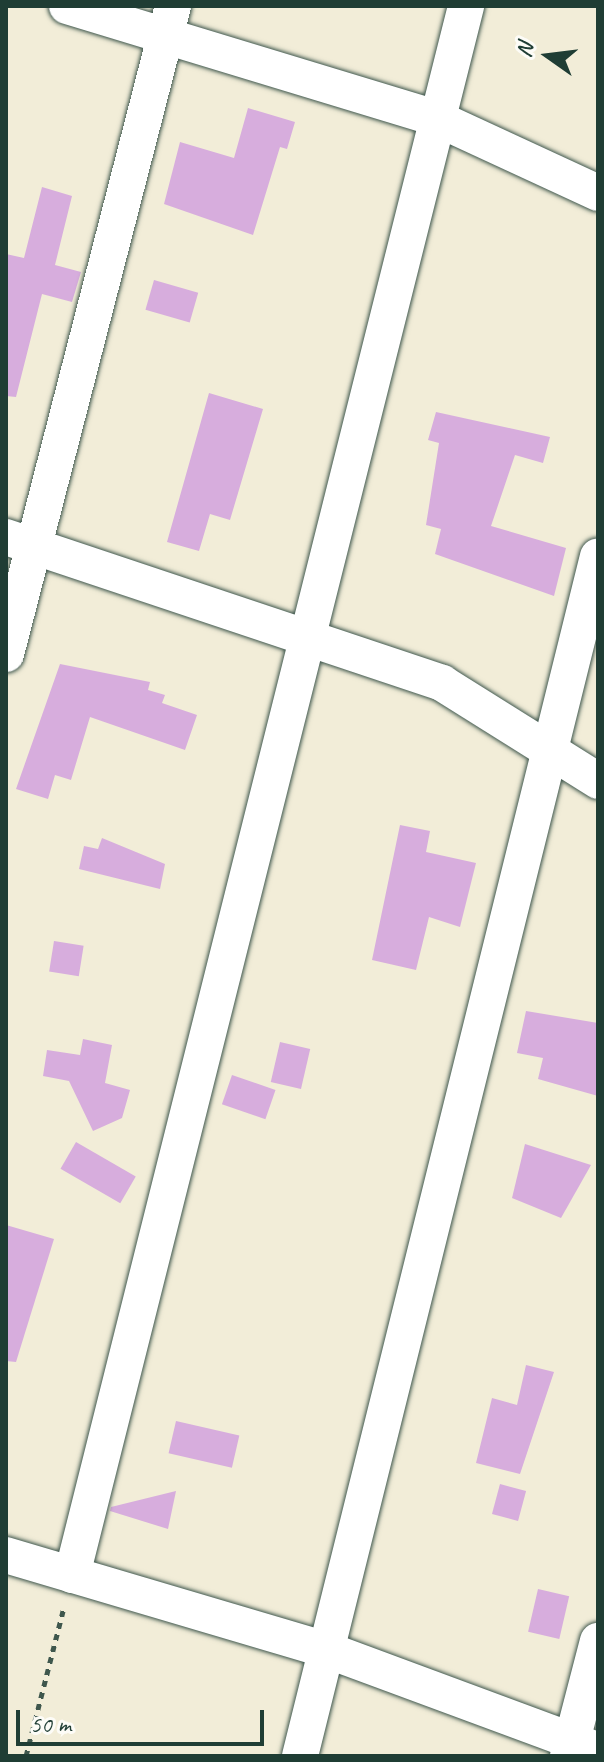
<!DOCTYPE html>
<html>
<head>
<meta charset="utf-8">
<style>
  body { margin:0 }
  #map { position:relative; width:604px; height:1762px; overflow:hidden; background:#f2edd8; font-family:Caveat,sans-serif }
  div>[style] { position:absolute }
  .building>* { inset:0; background:#d7addd; transform-origin:0 0 }
  .path>* { height:5px; margin-top:-2.5px; transform-origin:0; background:repeating-linear-gradient(90deg,#3f574d 0 6px,transparent 0 12px) }
  .roads { filter:drop-shadow(0 0 2px #3f574d) drop-shadow(0 0 2px #3f574d) }
  .minor>* { height:36px; margin:-18px; padding:0 18px; transform-origin:18px; border-radius:18px; background:#fff }
  span { translate:-50% -50%; white-space:nowrap; text-align:center; line-height:1.15; -webkit-text-stroke:7px #fdfcf7; paint-order:stroke }
  .frame { position:absolute; inset:0; border:8px solid #1f3d34; pointer-events:none }
  .north { position:absolute; left:508px; top:16px; width:80px; height:80px; -webkit-text-stroke:6px #fdfcf7; paint-order:stroke; rotate:284deg; font-size:22px; font-weight:700; line-height:32px; text-align:center; color:#1f3d34 }
  .north::after { content:''; display:block; margin:auto; width:28px; height:36px; background:#1f3d34; clip-path:polygon(50% 0,100% 100%,50% 72%,0 100%) }
  .scale { position:absolute; left:16px; top:1710px; width:248px; height:36px; box-sizing:border-box; border:4px solid #1f3d34; border-top:0; padding-left:10px; font-size:24px; line-height:28px; white-space:nowrap; color:#1f3d34; -webkit-text-stroke:6px #fdfcf7; paint-order:stroke }
</style>
</head>
<body>
<div id="map">
  <div class="building">
    <div style="clip-path:polygon(248px 108px,295px 122px,287px 149px,280px 147px,253px 235px,164px 204px,180px 142px,234px 158px)"></div>
    <div style="clip-path:polygon(42px 187px,72px 196px,55px 265px,81px 272px,72px 302px,42px 294px,16px 397px,6px 396px,6px 254px,24px 258px)"></div>
    <div style="left:154px;top:280px;width:46px;height:31px;rotate:16deg"></div>
    <div style="clip-path:polygon(209px 393px,263px 409px,230px 520px,210px 514px,199px 551px,167px 542px)"></div>
    <div style="clip-path:polygon(436px 412px,550px 437px,543px 463px,515px 455px,491px 526px,566px 548px,554px 596px,435px 554px,441px 529px,426px 525px,439px 443px,428px 440px)"></div>
    <div style="clip-path:polygon(60px 664px,150px 682px,148px 690px,165px 695px,162px 703px,197px 715px,185px 750px,90px 717px,71px 780px,55px 775px,48px 799px,16px 789px)"></div>
    <div style="clip-path:polygon(400px 825px,430px 831px,426px 852px,476px 863px,460px 927px,429px 917px,416px 970px,372px 960px)"></div>
    <div style="clip-path:polygon(102px 838px,165px 864px,160px 889px,79px 869px,84px 846px,98px 849px)"></div>
    <div style="left:54px;top:941px;width:30px;height:31px;rotate:9deg"></div>
    <div style="clip-path:polygon(526px 1011px,598px 1023px,598px 1096px,538px 1079px,543px 1058px,517px 1053px)"></div>
    <div style="clip-path:polygon(83px 1039px,112px 1045px,105px 1083px,130px 1090px,122px 1118px,93px 1131px,69px 1081px,43px 1076px,47px 1050px,80px 1055px)"></div>
    <div style="left:280px;top:1042px;width:31px;height:41px;rotate:13deg"></div>
    <div style="left:232px;top:1075px;width:46px;height:31px;rotate:19deg"></div>
    <div style="left:76px;top:1142px;width:69px;height:31px;rotate:30deg"></div>
    <div style="clip-path:polygon(525px 1144px,591px 1165px,561px 1218px,512px 1198px)"></div>
    <div style="clip-path:polygon(6px 1225px,54px 1239px,16px 1362px,6px 1361px)"></div>
    <div style="clip-path:polygon(526px 1365px,554px 1372px,520px 1474px,476px 1463px,492px 1398px,517px 1405px)"></div>
    <div style="left:176px;top:1421px;width:65px;height:33px;rotate:13deg"></div>
    <div style="left:500px;top:1484px;width:27px;height:31px;rotate:15deg"></div>
    <div style="clip-path:polygon(176px 1491px,168px 1529px,110px 1511px,111px 1507px)"></div>
    <div style="left:538px;top:1589px;width:32px;height:44px;rotate:13deg"></div>
  </div>
  <div class="path">
    <div style="left:26px;top:1756px;width:154px;rotate:-75.7deg"></div>
  </div>
  <div class="roads">
    <div class="minor">
      <div style="left:67px;top:6px;width:388px;rotate:16.9deg"></div>
      <div style="left:438px;top:119px;width:176px;rotate:24.8deg"></div>
      <div style="left:6px;top:537px;width:460px;rotate:18.5deg"></div>
      <div style="left:442px;top:683px;width:184px;rotate:32.1deg"></div>
      <div style="left:6px;top:654px;width:669px;rotate:-75.55deg"></div>
      <div style="left:6px;top:1555px;width:335px;rotate:16.5deg"></div>
      <div style="left:327px;top:1650px;width:289px;rotate:20.3deg"></div>
      <div style="left:72px;top:1575px;width:1618px;rotate:-75.9deg"></div>
      <div style="left:300px;top:1756px;width:1236px;rotate:-76.05deg"></div>
      <div style="left:568px;top:1756px;width:119px;rotate:-75.4deg"></div>
    </div>
  </div>
  <div class="frame"></div>
  <div class="north">N</div>
  <div class="scale">50 m</div>
</div>
</body>
</html>
